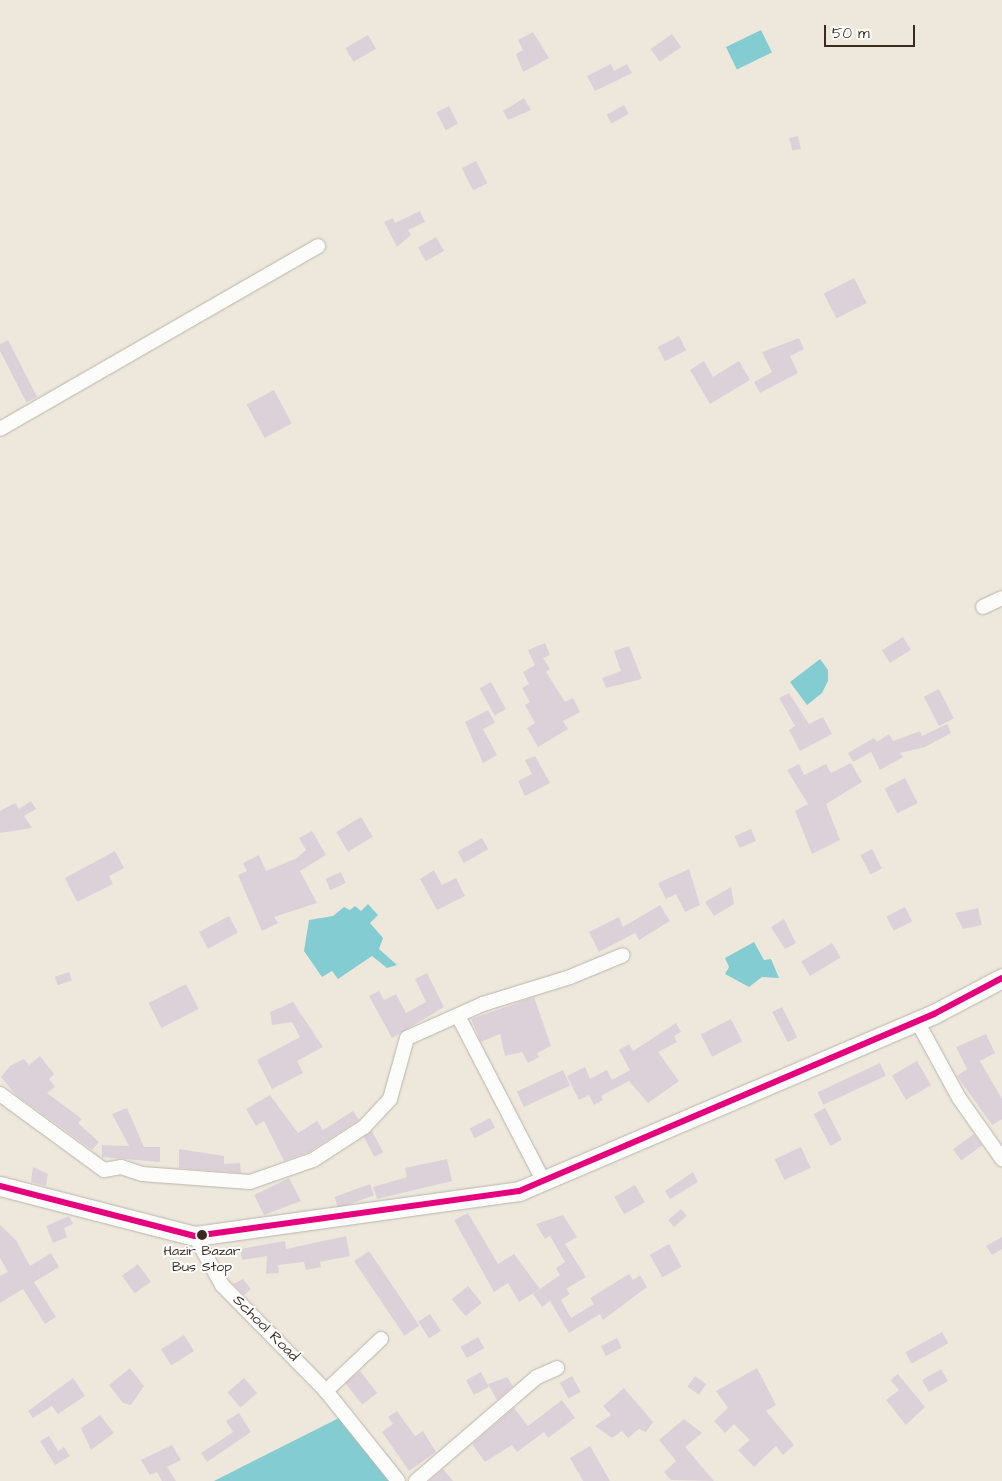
<!DOCTYPE html>
<html>
<head>
<meta charset="utf-8">
<style>
  body { margin:0 }
  #map { position:relative; width:1002px; height:1481px; overflow:hidden; background:#eee8dc; font-family:"Architects Daughter",sans-serif }
  div>[style] { position:absolute }
  .water>* { inset:0; background:#83cdd2; transform-origin:0 0 }
  .building>* { inset:0; background:#ddd1d9; transform-origin:0 0 }
  .roads { filter:drop-shadow(0 0 1px #b9b4ac) drop-shadow(0 0 1px #b9b4ac) }
  .minor>* { height:14px; margin:-7px; padding:0 7px; transform-origin:7px; border-radius:7px; background:#fcfcfa }
  .secondary>* { height:19px; margin:-9.5px; padding:0 9.5px; transform-origin:9.5px; border-radius:9.5px; background:#fcfcfa }
  .bus-1>* { height:6px; margin:-3px; padding:0 3px; transform-origin:3px; border-radius:3px; background:#e5007d }
  .dots>* { width:14px; height:14px; translate:-50% -50%; box-sizing:border-box; border:2px solid #fff; border-radius:50% }
  span { translate:-50% -50%; white-space:nowrap; text-align:center; line-height:1.15; -webkit-text-stroke:4px #fff; paint-order:stroke }
  .bus-label { font-size:14px; color:#3b2a1e }
  .street-label { font-size:15px; color:#3b2a1e }
  .scale { position:absolute; left:824px; top:25px; width:91px; height:22px; box-sizing:border-box; border:2px solid #3b2a1e; border-top:0; padding-left:6px; font-size:15px; line-height:18px; white-space:nowrap; color:#3b2a1e; -webkit-text-stroke:4px #fff; paint-order:stroke }
</style>
</head>
<body>
<div id="map">
  <div class="water">
    <div style="left:761px;top:30px;width:25px;height:39px;rotate:64deg"></div>
    <div style="clip-path:polygon(820px 659px,828px 670px,828px 681px,822px 693px,807px 705px,790px 682px)"></div>
    <div style="clip-path:polygon(368px 904px,378px 915px,370px 923px,383px 938px,379px 949px,397px 965px,387px 968px,372px 956px,338px 979px,332px 971px,322px 977px,304px 951px,309px 920px,333px 916px,344px 907px,350px 910px,355px 906px,361px 911px)"></div>
    <div style="clip-path:polygon(754px 942px,764px 960px,771px 959px,779px 978px,762px 977px,749px 987px,725px 974px,729px 967px,725px 958px)"></div>
    <div style="clip-path:polygon(339px 1418px,399px 1481px,214px 1481px)"></div>
  </div>
  <div class="building">
    <div style="clip-path:polygon(533px 32px,549px 58px,523px 72px,516px 54px,523px 50px,518px 40px)"></div>
    <div style="left:672px;top:34px;width:16px;height:26px;rotate:55deg"></div>
    <div style="left:368px;top:35px;width:16px;height:26px;rotate:60deg"></div>
    <div style="clip-path:polygon(611px 64px,614px 71px,627px 64px,632px 73px,595px 91px,587px 76px)"></div>
    <div style="clip-path:polygon(524px 98px,531px 110px,508px 120px,503px 111px)"></div>
    <div style="left:624px;top:105px;width:10px;height:20px;rotate:61deg"></div>
    <div style="left:449px;top:106px;width:20px;height:14px;rotate:63deg"></div>
    <div style="left:798px;top:136px;width:13px;height:9px;rotate:77deg"></div>
    <div style="left:476px;top:161px;width:25px;height:16px;rotate:63deg"></div>
    <div style="clip-path:polygon(420px 211px,425px 222px,408px 230px,411px 235px,397px 247px,384px 222px,393px 218px,395px 223px)"></div>
    <div style="left:436px;top:237px;width:16px;height:21px;rotate:60deg"></div>
    <div style="left:854px;top:278px;width:28px;height:34px;rotate:63deg"></div>
    <div style="left:679px;top:336px;width:16px;height:24px;rotate:63deg"></div>
    <div style="clip-path:polygon(799px 338px,804px 349px,790px 356px,798px 373px,760px 393px,754px 382px,772px 372px,762px 352px)"></div>
    <div style="left:8px;top:340px;width:64px;height:12px;rotate:63deg"></div>
    <div style="clip-path:polygon(704px 361px,713px 377px,739px 361px,750px 380px,710px 404px,690px 370px)"></div>
    <div style="left:274px;top:390px;width:38px;height:31px;rotate:62deg"></div>
    <div style="left:903px;top:637px;width:15px;height:25px;rotate:58deg"></div>
    <div style="clip-path:polygon(545px 643px,550px 655px,543px 658px,550px 669px,546px 672px,565px 702px,573px 698px,580px 712px,563px 721px,568px 729px,538px 747px,527px 728px,535px 723px,525px 705px,530px 702px,522px 688px,529px 684px,523px 672px,535px 665px,528px 650px)"></div>
    <div style="clip-path:polygon(629px 646px,642px 679px,606px 688px,602px 678px,621px 671px,614px 651px)"></div>
    <div style="left:491px;top:682px;width:31px;height:13px;rotate:61deg"></div>
    <div style="left:939px;top:689px;width:33px;height:17px;rotate:63deg"></div>
    <div style="clip-path:polygon(789px 693px,809px 724px,823px 717px,832px 734px,800px 751px,789px 730px,795px 726px,779px 698px)"></div>
    <div style="clip-path:polygon(488px 710px,495px 723px,483px 729px,497px 755px,483px 763px,465px 722px)"></div>
    <div style="clip-path:polygon(947px 724px,951px 733px,925px 747px,900px 753px,903px 757px,880px 770px,871px 752px,853px 762px,848px 753px,874px 738px,877px 742px,889px 734px,893px 741px,920px 731px,922px 736px)"></div>
    <div style="clip-path:polygon(535px 756px,550px 783px,525px 796px,518px 781px,532px 774px,525px 760px)"></div>
    <div style="clip-path:polygon(851px 763px,862px 782px,826px 804px,840px 840px,812px 854px,795px 811px,808px 804px,787px 770px,799px 764px,804px 775px,826px 764px,831px 773px)"></div>
    <div style="left:905px;top:778px;width:28px;height:23px;rotate:63deg"></div>
    <div style="clip-path:polygon(31px 801px,36px 809px,24px 816px,32px 828px,0 833px,0 811px,15px 803px,19px 809px)"></div>
    <div style="left:361px;top:817px;width:23px;height:29px;rotate:59deg"></div>
    <div style="left:751px;top:829px;width:13px;height:18px;rotate:67deg"></div>
    <div style="clip-path:polygon(312px 831px,326px 855px,300px 871px,317px 903px,274px 917px,278px 923px,262px 931px,238px 875px,247px 871px,243px 863px,259px 855px,266px 871px,297px 858px,306px 850px,299px 838px)"></div>
    <div style="left:482px;top:838px;width:13px;height:28px;rotate:61deg"></div>
    <div style="left:872px;top:849px;width:22px;height:13px;rotate:63deg"></div>
    <div style="clip-path:polygon(115px 851px,124px 868px,109px 876px,113px 884px,77px 902px,65px 878px)"></div>
    <div style="clip-path:polygon(689px 869px,700px 905px,685px 912px,676px 894px,666px 899px,658px 883px)"></div>
    <div style="clip-path:polygon(434px 870px,442px 885px,456px 878px,465px 896px,437px 910px,420px 879px)"></div>
    <div style="left:341px;top:872px;width:12px;height:17px;rotate:66deg"></div>
    <div style="clip-path:polygon(731px 887px,734px 904px,714px 916px,705px 902px)"></div>
    <div style="clip-path:polygon(660px 905px,670px 921px,639px 940px,635px 933px,599px 952px,589px 932px,619px 917px,623px 927px)"></div>
    <div style="left:905px;top:907px;width:16px;height:21px;rotate:63deg"></div>
    <div style="clip-path:polygon(978px 908px,982px 925px,963px 929px,955px 913px)"></div>
    <div style="left:229px;top:916px;width:19px;height:34px;rotate:62deg"></div>
    <div style="clip-path:polygon(784px 919px,796px 943px,785px 949px,771px 927px)"></div>
    <div style="left:832px;top:943px;width:17px;height:36px;rotate:59deg"></div>
    <div style="left:69px;top:972px;width:9px;height:15px;rotate:72deg"></div>
    <div style="clip-path:polygon(427px 973px,444px 1007px,392px 1038px,369px 996px,379px 991px,384px 1000px,396px 994px,406px 1013px,426px 1002px,415px 979px)"></div>
    <div style="left:186px;top:984px;width:28px;height:42px;rotate:63deg"></div>
    <div style="clip-path:polygon(534px 997px,551px 1046px,537px 1053px,539px 1057px,528px 1063px,522px 1052px,505px 1056px,500px 1034px,481px 1042px,471px 1019px)"></div>
    <div style="clip-path:polygon(293px 1002px,323px 1047px,297px 1061px,303px 1073px,272px 1089px,257px 1060px,300px 1037px,292px 1022px,272px 1025px,270px 1012px)"></div>
    <div style="left:782px;top:1007px;width:34px;height:11px;rotate:63deg"></div>
    <div style="left:731px;top:1019px;width:25px;height:34px;rotate:63deg"></div>
    <div style="clip-path:polygon(676px 1023px,681px 1032px,674px 1036px,677px 1042px,658px 1052px,679px 1081px,648px 1103px,629px 1081px,601px 1096px,603px 1100px,594px 1105px,589px 1095px,579px 1100px,567px 1076px,585px 1067px,590px 1079px,607px 1070px,612px 1080px,630px 1070px,619px 1050px,629px 1044px,633px 1051px)"></div>
    <div style="clip-path:polygon(986px 1034px,995px 1053px,980px 1061px,1002px 1099px,1002px 1119px,992px 1125px,957px 1076px,967px 1069px,956px 1047px)"></div>
    <div style="clip-path:polygon(40px 1056px,54px 1074px,49px 1079px,55px 1087px,47px 1093px,82px 1119px,78px 1123px,99px 1142px,92px 1150px,15px 1094px,1px 1077px,10px 1066px,24px 1059px,29px 1065px)"></div>
    <div style="left:917px;top:1061px;width:28px;height:29px;rotate:60deg"></div>
    <div style="left:880px;top:1063px;width:14px;height:69px;rotate:65deg"></div>
    <div style="left:563px;top:1070px;width:17px;height:51px;rotate:65deg"></div>
    <div style="clip-path:polygon(270px 1095px,298px 1133px,317px 1121px,323px 1130px,353px 1111px,359px 1120px,309px 1152px,284px 1161px,264px 1121px,256px 1126px,246px 1109px)"></div>
    <div style="clip-path:polygon(127px 1108px,144px 1147px,160px 1147px,160px 1162px,102px 1157px,102px 1145px,129px 1146px,112px 1114px)"></div>
    <div style="left:825px;top:1108px;width:36px;height:13px;rotate:62deg"></div>
    <div style="left:490px;top:1118px;width:11px;height:23px;rotate:63deg"></div>
    <div style="left:372px;top:1131px;width:24px;height:10px;rotate:62deg"></div>
    <div style="left:974px;top:1134px;width:14px;height:26px;rotate:54deg"></div>
    <div style="left:801px;top:1147px;width:23px;height:29px;rotate:65deg"></div>
    <div style="clip-path:polygon(179px 1149px,224px 1156px,224px 1164px,240px 1163px,241px 1173px,179px 1168px)"></div>
    <div style="clip-path:polygon(447px 1159px,452px 1181px,377px 1199px,373px 1187px,407px 1177px,405px 1168px)"></div>
    <div style="clip-path:polygon(33px 1167px,48px 1174px,46px 1186px,31px 1182px)"></div>
    <div style="clip-path:polygon(693px 1172px,698px 1182px,670px 1199px,665px 1191px)"></div>
    <div style="clip-path:polygon(289px 1178px,301px 1201px,264px 1215px,254px 1195px)"></div>
    <div style="left:370px;top:1184px;width:12px;height:38px;rotate:70deg"></div>
    <div style="left:635px;top:1185px;width:20px;height:24px;rotate:60deg"></div>
    <div style="left:681px;top:1209px;width:9px;height:17px;rotate:49deg"></div>
    <div style="clip-path:polygon(468px 1213px,498px 1264px,514px 1254px,540px 1289px,519px 1302px,508px 1283px,494px 1292px,454px 1220px)"></div>
    <div style="clip-path:polygon(563px 1215px,577px 1237px,565px 1244px,586px 1277px,566px 1289px,570px 1294px,561px 1300px,571px 1318px,594px 1304px,590px 1298px,629px 1274px,633px 1280px,640px 1275px,647px 1287px,603px 1320px,600px 1314px,569px 1333px,550px 1301px,542px 1307px,533px 1294px,560px 1275px,556px 1268px,565px 1262px,550px 1236px,545px 1239px,536px 1224px)"></div>
    <div style="clip-path:polygon(69px 1216px,73px 1224px,64px 1228px,67px 1237px,53px 1243px,46px 1226px)"></div>
    <div style="clip-path:polygon(0 1225px,16px 1240px,30px 1266px,51px 1253px,59px 1267px,34px 1282px,56px 1317px,45px 1324px,23px 1289px,0 1303px,0 1276px,8px 1272px,0 1258px)"></div>
    <div style="clip-path:polygon(346px 1236px,350px 1256px,320px 1262px,321px 1267px,306px 1270px,304px 1262px,278px 1265px,279px 1273px,266px 1274px,267px 1256px,242px 1260px,240px 1249px,285px 1241px,286px 1249px)"></div>
    <div style="clip-path:polygon(1002px 1237px,1002px 1249px,992px 1255px,986px 1246px)"></div>
    <div style="left:669px;top:1244px;width:26px;height:22px;rotate:61deg"></div>
    <div style="left:369px;top:1251px;width:90px;height:18px;rotate:56deg"></div>
    <div style="left:138px;top:1264px;width:22px;height:20px;rotate:54deg"></div>
    <div style="clip-path:polygon(243px 1279px,251px 1289px,244px 1295px,233px 1284px)"></div>
    <div style="left:468px;top:1286px;width:22px;height:21px;rotate:51deg"></div>
    <div style="left:430px;top:1314px;width:20px;height:14px;rotate:57deg"></div>
    <div style="left:942px;top:1332px;width:13px;height:42px;rotate:61deg"></div>
    <div style="left:184px;top:1335px;width:19px;height:27px;rotate:58deg"></div>
    <div style="left:478px;top:1337px;width:13px;height:20px;rotate:61deg"></div>
    <div style="left:617px;top:1338px;width:11px;height:18px;rotate:63deg"></div>
    <div style="clip-path:polygon(130px 1368px,144px 1386px,131px 1405px,123px 1403px,109px 1385px)"></div>
    <div style="clip-path:polygon(757px 1368px,776px 1405px,766px 1411px,794px 1445px,783px 1455px,776px 1446px,754px 1467px,738px 1450px,750px 1440px,734px 1424px,725px 1433px,714px 1421px,728px 1408px,716px 1391px)"></div>
    <div style="left:941px;top:1369px;width:14px;height:22px;rotate:60deg"></div>
    <div style="left:360px;top:1371px;width:28px;height:19px;rotate:52deg"></div>
    <div style="left:481px;top:1372px;width:17px;height:17px;rotate:62deg"></div>
    <div style="clip-path:polygon(898px 1374px,925px 1407px,906px 1425px,886px 1400px,899px 1390px,890px 1380px)"></div>
    <div style="left:572px;top:1376px;width:18px;height:14px;rotate:61deg"></div>
    <div style="left:695px;top:1376px;width:14px;height:13px;rotate:36deg"></div>
    <div style="clip-path:polygon(507px 1377px,513px 1386px,497px 1400px,488px 1384px)"></div>
    <div style="clip-path:polygon(73px 1378px,85px 1396px,58px 1414px,52px 1406px,33px 1418px,28px 1411px)"></div>
    <div style="left:244px;top:1378px;width:20px;height:22px;rotate:49deg"></div>
    <div style="clip-path:polygon(624px 1388px,653px 1422px,646px 1432px,639px 1429px,628px 1438px,622px 1431px,612px 1438px,595px 1426px,611px 1415px,603px 1406px)"></div>
    <div style="clip-path:polygon(562px 1400px,575px 1418px,548px 1438px,544px 1432px,517px 1452px,512px 1445px,485px 1462px,472px 1444px,514px 1408px,528px 1426px)"></div>
    <div style="clip-path:polygon(397px 1411px,415px 1436px,423px 1431px,436px 1452px,409px 1471px,382px 1432px,393px 1424px,388px 1417px)"></div>
    <div style="clip-path:polygon(239px 1413px,251px 1432px,207px 1462px,201px 1453px,233px 1432px,226px 1421px)"></div>
    <div style="clip-path:polygon(100px 1415px,114px 1433px,91px 1450px,81px 1428px)"></div>
    <div style="clip-path:polygon(684px 1419px,702px 1433px,685px 1447px,714px 1481px,671px 1480px,664px 1472px,676px 1461px,659px 1440px)"></div>
    <div style="clip-path:polygon(49px 1436px,58px 1451px,64px 1447px,70px 1456px,55px 1465px,40px 1441px)"></div>
    <div style="clip-path:polygon(172px 1445px,181px 1460px,167px 1467px,176px 1481px,162px 1481px,157px 1472px,150px 1475px,141px 1460px)"></div>
    <div style="clip-path:polygon(590px 1446px,610px 1481px,583px 1481px,570px 1458px)"></div>
    <div style="clip-path:polygon(443px 1469px,453px 1481px,429px 1481px)"></div>
  </div>
  <div class="roads">
    <div class="minor">
      <div style="left:0;top:429px;width:367px;rotate:-29.9deg"></div>
      <div style="left:983px;top:607px;width:21px;rotate:-25deg"></div>
      <div style="left:458px;top:1016px;width:185px;rotate:62.6deg"></div>
      <div style="left:917px;top:1021px;width:88px;rotate:61.4deg"></div>
      <div style="left:959px;top:1098px;width:75px;rotate:54.8deg"></div>
      <div style="left:0;top:1094px;width:129px;rotate:36.2deg"></div>
      <div style="left:104px;top:1170px;width:17px;rotate:-10deg"></div>
      <div style="left:121px;top:1167px;width:22px;rotate:18deg"></div>
      <div style="left:142px;top:1174px;width:108px;rotate:4.2deg"></div>
      <div style="left:250px;top:1182px;width:67px;rotate:-19.2deg"></div>
      <div style="left:313px;top:1160px;width:61px;rotate:-32.9deg"></div>
      <div style="left:364px;top:1127px;width:38px;rotate:-47deg"></div>
      <div style="left:390px;top:1099px;width:63px;rotate:-74.4deg"></div>
      <div style="left:407px;top:1038px;width:83px;rotate:-24.1deg"></div>
      <div style="left:483px;top:1004px;width:91px;rotate:-17.2deg"></div>
      <div style="left:570px;top:977px;width:57px;rotate:-22.5deg"></div>
      <div style="left:195px;top:1236px;width:56px;rotate:61.1deg"></div>
      <div style="left:222px;top:1285px;width:148px;rotate:45.5deg"></div>
      <div style="left:381px;top:1339px;width:76px;rotate:136.6deg"></div>
      <div style="left:326px;top:1391px;width:115px;rotate:51.3deg"></div>
      <div style="left:416px;top:1481px;width:160px;rotate:-40.7deg"></div>
      <div style="left:537px;top:1377px;width:22px;rotate:-24deg"></div>
    </div>
    <div class="secondary">
      <div style="left:0;top:1186px;width:201px;rotate:14.4deg"></div>
      <div style="left:195px;top:1236px;width:327px;rotate:-7.9deg"></div>
      <div style="left:519px;top:1191px;width:451px;rotate:-23.1deg"></div>
      <div style="left:934px;top:1014px;width:77px;rotate:-27.9deg"></div>
    </div>
  </div>
  <div class="bus-1">
    <div style="left:0;top:1186px;width:201px;rotate:14.4deg"></div>
    <div style="left:195px;top:1236px;width:327px;rotate:-7.9deg"></div>
    <div style="left:519px;top:1191px;width:451px;rotate:-23.1deg"></div>
    <div style="left:934px;top:1014px;width:77px;rotate:-27.9deg"></div>
  </div>
  <div class="dots">
    <div style="left:202px;top:1235px;background:#3b2a1e"></div>
  </div>
  <div class="bus-label">
    <span style="left:202px;top:1259px">Hazir Bazar<br>Bus Stop</span>
  </div>
  <div class="street-label">
    <span style="left:266px;top:1328px;rotate:45deg">School Road</span>
  </div>
  <div class="scale">50 m</div>
</div>
</body>
</html>
